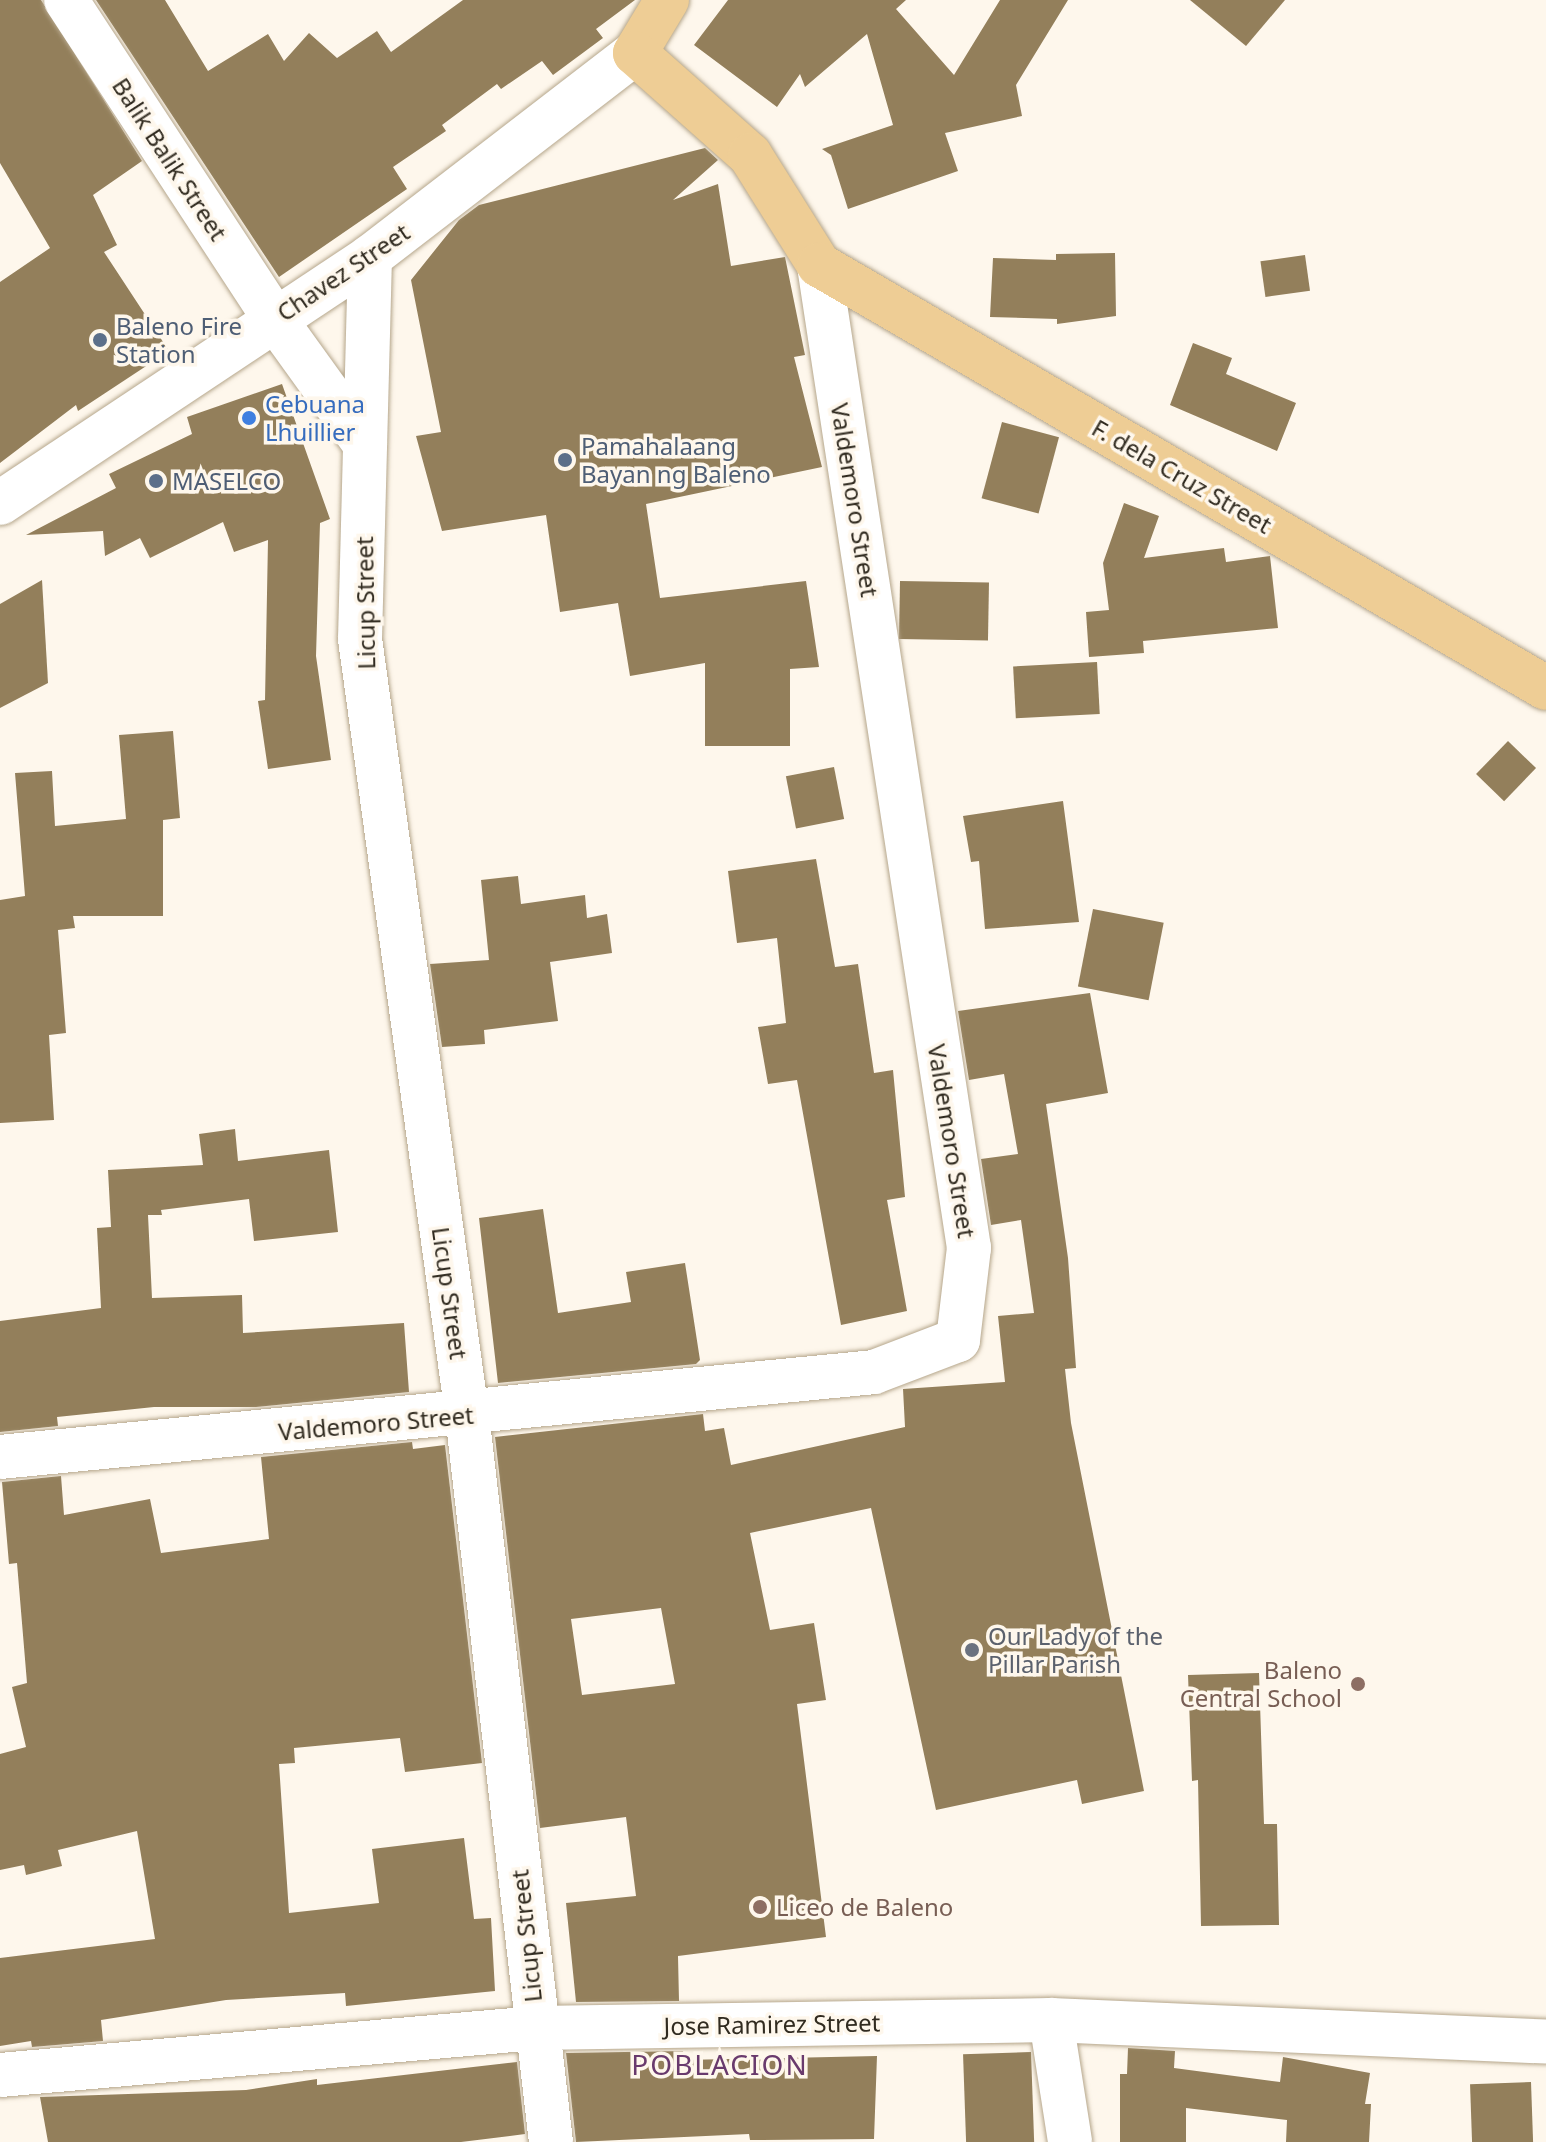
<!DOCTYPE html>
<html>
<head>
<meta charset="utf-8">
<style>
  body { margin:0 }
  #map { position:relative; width:1546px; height:2142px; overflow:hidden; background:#fef7ec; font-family:"Noto Sans",sans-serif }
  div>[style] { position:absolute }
  .building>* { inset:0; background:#937f5b; transform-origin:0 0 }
  .roads { filter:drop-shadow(0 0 2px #b5a68b) drop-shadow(0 0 2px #b5a68b) }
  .minor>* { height:44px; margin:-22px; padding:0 22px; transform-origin:22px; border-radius:22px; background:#fff }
  .primary>* { height:44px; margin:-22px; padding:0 22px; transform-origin:22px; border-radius:22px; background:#eecd95 }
  .dots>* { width:22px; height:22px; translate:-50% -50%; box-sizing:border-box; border:4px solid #fef7ec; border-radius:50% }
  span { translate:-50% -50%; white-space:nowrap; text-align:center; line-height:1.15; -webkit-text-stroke:7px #fef7ec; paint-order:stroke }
  .street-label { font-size:24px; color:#312b20 }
  .service-label { font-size:24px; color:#4e5e75 }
  .left { translate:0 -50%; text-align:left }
  .shop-label { font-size:24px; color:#366cbe }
  .worship-label { font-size:24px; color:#5b616d }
  .education-label { font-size:24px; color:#785e54 }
  .right { translate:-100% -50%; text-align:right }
  .quarter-label { font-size:28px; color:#693a6d; letter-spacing:2px }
</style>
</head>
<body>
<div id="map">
  <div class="building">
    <div style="clip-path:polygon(0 0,41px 0,142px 161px,93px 195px,117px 245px,104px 252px,169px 351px,78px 411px,76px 405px,0 463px,0 282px,50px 248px,0 163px)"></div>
    <div style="clip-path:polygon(96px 0,165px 0,208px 71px,268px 34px,284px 61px,309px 33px,337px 58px,377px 31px,391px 52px,463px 0,635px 0,596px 29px,603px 38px,553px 75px,542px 61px,501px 89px,497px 84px,442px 125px,446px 131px,393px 167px,407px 189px,279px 277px)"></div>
    <div style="clip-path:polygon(728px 0,906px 0,896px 9px,954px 75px,1000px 0,1068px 0,1016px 85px,1022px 116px,945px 133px,958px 171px,848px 209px,831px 155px,822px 149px,893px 125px,867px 34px,805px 87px,800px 74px,777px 107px,694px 45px)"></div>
    <div style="clip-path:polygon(1190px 0,1285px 0,1246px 46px)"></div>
    <div style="clip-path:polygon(705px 148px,718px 160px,673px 200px,718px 184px,731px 266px,785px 257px,805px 355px,794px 357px,822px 467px,646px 504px,660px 598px,806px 581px,819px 667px,790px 669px,790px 746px,705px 746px,705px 663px,630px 676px,618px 603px,560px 612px,546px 515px,442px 531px,416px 436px,441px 432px,411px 280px,459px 220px,479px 205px)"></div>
    <div style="clip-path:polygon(1115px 253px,1116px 316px,1057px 324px,1057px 319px,990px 317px,993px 258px,1056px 260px,1056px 254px)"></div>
    <div style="left:1305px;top:255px;width:36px;height:45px;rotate:82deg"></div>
    <div style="clip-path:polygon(1193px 343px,1232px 358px,1226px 374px,1296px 403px,1277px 451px,1170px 405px)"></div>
    <div style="clip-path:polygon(282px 384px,330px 519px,320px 523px,316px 656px,331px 760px,268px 769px,258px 701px,265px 700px,268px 540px,234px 552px,223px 522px,150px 558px,140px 538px,105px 556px,103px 531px,26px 535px,116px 488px,109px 474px,192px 434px,187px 417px)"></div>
    <div style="left:1002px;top:422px;width:59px;height:79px;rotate:15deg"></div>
    <div style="clip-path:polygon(1124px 503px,1159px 516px,1144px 558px,1224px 548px,1226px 562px,1270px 556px,1278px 628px,1143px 641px,1144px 653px,1089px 657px,1086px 612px,1109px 610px,1103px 563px)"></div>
    <div style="clip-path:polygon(42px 580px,48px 683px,0 708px,0 604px)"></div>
    <div style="left:900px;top:581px;width:89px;height:58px;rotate:1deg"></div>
    <div style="left:1097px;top:662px;width:52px;height:84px;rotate:87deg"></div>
    <div style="clip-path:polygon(173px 731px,180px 818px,163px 820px,163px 916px,73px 916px,75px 928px,58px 930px,66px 1033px,49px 1035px,54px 1120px,0 1123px,0 900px,25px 896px,15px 773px,52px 771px,55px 826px,126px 819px,119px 735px)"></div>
    <div style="left:1508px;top:741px;width:39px;height:46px;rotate:44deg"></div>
    <div style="left:834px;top:767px;width:53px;height:49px;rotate:79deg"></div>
    <div style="clip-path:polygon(1063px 801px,1079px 922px,985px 929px,979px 861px,971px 862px,963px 816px)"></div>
    <div style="clip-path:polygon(816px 859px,835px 967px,858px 964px,874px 1073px,893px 1070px,905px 1197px,887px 1200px,907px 1311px,841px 1325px,797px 1080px,768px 1084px,758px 1027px,786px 1023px,777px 938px,737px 943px,728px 871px)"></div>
    <div style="clip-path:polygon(518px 876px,521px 904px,585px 895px,587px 918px,607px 914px,612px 953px,550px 962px,558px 1021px,484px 1030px,485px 1044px,442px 1047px,430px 964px,489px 960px,481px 880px)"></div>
    <div style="left:1093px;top:909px;width:72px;height:79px;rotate:11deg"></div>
    <div style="clip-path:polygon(evenodd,1090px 993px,1108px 1093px,1046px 1104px,1068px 1258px,1076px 1368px,1065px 1369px,1071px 1423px,1144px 1791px,1082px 1804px,1077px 1780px,936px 1810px,871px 1508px,750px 1533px,770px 1630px,814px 1623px,826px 1700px,797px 1704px,826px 1937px,678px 1956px,679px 2001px,576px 2002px,566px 1903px,636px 1896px,626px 1817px,540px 1828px,495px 1437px,703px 1414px,705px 1431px,724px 1428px,731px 1465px,905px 1427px,903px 1389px,1005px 1382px,998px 1316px,1034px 1313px,1021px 1220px,991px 1225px,981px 1159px,1018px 1154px,1004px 1074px,969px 1080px,958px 1011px,1090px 993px,661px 1608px,675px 1684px,582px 1695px,571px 1619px,661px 1608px)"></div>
    <div style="clip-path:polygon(235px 1129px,238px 1161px,329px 1150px,338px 1232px,254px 1241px,249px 1199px,161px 1210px,162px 1215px,148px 1215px,152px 1298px,242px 1295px,243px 1333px,404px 1323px,409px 1392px,256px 1407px,154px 1407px,57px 1417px,58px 1426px,0 1432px,0 1321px,101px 1308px,97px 1228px,111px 1227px,108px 1170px,203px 1165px,199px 1134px)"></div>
    <div style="clip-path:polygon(543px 1209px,558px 1313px,631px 1302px,626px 1272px,685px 1263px,700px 1360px,696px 1364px,498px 1383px,479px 1218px)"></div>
    <div style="clip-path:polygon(412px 1442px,413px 1449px,445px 1445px,482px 1763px,405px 1772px,400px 1738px,294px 1748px,295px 1763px,279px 1764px,289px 1913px,379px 1903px,372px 1849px,464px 1838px,474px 1919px,491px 1918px,495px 1991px,346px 2006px,345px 1993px,226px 2000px,101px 2020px,103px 2041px,32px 2047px,31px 2041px,0 2046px,0 1958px,155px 1939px,137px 1831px,58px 1850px,62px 1866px,26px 1875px,24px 1865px,0 1870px,0 1754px,26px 1747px,12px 1687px,27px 1683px,17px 1563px,9px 1564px,2px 1482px,61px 1476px,64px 1515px,150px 1499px,161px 1553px,269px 1539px,261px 1457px)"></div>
    <div style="clip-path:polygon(1259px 1673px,1264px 1824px,1277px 1824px,1279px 1925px,1201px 1926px,1198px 1780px,1192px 1781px,1188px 1675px)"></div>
    <div style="clip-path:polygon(1128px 2048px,1175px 2051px,1174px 2068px,1280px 2082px,1283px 2057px,1370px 2073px,1365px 2104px,1371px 2104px,1369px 2142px,1286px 2142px,1287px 2120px,1186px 2108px,1186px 2142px,1120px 2142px,1120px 2074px,1127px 2074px)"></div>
    <div style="clip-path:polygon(683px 2051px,684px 2060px,877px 2056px,874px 2139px,750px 2140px,749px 2134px,576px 2142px,566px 2053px)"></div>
    <div style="left:1031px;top:2052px;width:90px;height:68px;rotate:88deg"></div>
    <div style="clip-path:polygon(517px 2062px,525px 2134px,461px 2142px,48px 2142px,40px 2097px,246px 2090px,317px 2079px,317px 2085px)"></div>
    <div style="left:1531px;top:2082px;width:60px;height:61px;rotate:88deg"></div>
  </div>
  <div class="roads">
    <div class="minor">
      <div style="left:66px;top:0;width:380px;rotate:56.8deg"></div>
      <div style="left:274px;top:318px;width:155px;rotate:54.2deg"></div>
      <div style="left:370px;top:257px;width:382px;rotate:91.5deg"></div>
      <div style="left:360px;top:639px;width:782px;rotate:82.14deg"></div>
      <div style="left:467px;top:1414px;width:733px;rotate:83.42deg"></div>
      <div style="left:0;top:503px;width:444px;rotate:-33.6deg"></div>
      <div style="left:370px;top:257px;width:334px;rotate:-37.6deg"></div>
      <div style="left:0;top:1457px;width:878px;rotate:-5.55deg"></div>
      <div style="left:874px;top:1372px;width:90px;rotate:-20.9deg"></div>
      <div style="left:958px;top:1340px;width:93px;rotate:-83.2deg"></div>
      <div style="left:969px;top:1248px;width:994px;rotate:-98.68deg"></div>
      <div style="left:1051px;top:2020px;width:123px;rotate:81.1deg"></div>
      <div style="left:0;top:2075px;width:538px;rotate:-5.01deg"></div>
      <div style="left:536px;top:2028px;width:515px;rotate:-0.89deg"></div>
      <div style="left:1051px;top:2020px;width:495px;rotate:2.5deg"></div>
    </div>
    <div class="primary">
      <div style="left:667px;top:0;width:62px;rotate:121.1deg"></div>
      <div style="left:635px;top:53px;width:154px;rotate:41.6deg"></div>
      <div style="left:750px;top:155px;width:130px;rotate:57.9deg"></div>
      <div style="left:819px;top:265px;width:841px;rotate:30.19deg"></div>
    </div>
  </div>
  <div class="dots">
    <div style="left:100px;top:340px;background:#5c6f8a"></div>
    <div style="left:249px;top:418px;background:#3f7fe0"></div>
    <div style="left:565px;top:460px;background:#5c6f8a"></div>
    <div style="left:156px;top:481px;background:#5c6f8a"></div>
    <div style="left:972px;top:1650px;background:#6b7280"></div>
    <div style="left:1358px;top:1684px;background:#8d6e63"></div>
    <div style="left:760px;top:1907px;background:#8d6e63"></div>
  </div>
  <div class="street-label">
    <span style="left:170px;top:159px;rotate:57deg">Balik Balik Street</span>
    <span style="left:343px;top:272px;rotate:-34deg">Chavez Street</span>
    <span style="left:1182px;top:476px;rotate:30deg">F. dela Cruz Street</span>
    <span style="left:855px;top:500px;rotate:81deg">Valdemoro Street</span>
    <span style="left:365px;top:603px;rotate:-91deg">Licup Street</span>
    <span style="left:952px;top:1141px;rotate:81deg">Valdemoro Street</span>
    <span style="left:450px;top:1293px;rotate:82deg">Licup Street</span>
    <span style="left:376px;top:1423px;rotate:-5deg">Valdemoro Street</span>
    <span style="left:526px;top:1936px;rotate:-96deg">Licup Street</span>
    <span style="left:772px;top:2024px;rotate:-1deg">Jose Ramirez Street</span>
  </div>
  <div class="service-label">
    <span class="left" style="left:116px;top:340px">Baleno Fire<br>Station</span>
    <span class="left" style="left:581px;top:460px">Pamahalaang<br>Bayan ng Baleno</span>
    <span class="left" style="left:172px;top:481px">MASELCO</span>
  </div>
  <div class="shop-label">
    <span class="left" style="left:265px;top:418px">Cebuana<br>Lhuillier</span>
  </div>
  <div class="worship-label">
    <span class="left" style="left:988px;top:1650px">Our Lady of the<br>Pillar Parish</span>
  </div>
  <div class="education-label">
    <span class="right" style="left:1342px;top:1684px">Baleno<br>Central School</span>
    <span class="left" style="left:776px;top:1907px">Liceo de Baleno</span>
  </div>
  <div class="quarter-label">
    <span style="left:720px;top:2064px">POBLACION</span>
  </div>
</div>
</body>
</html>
